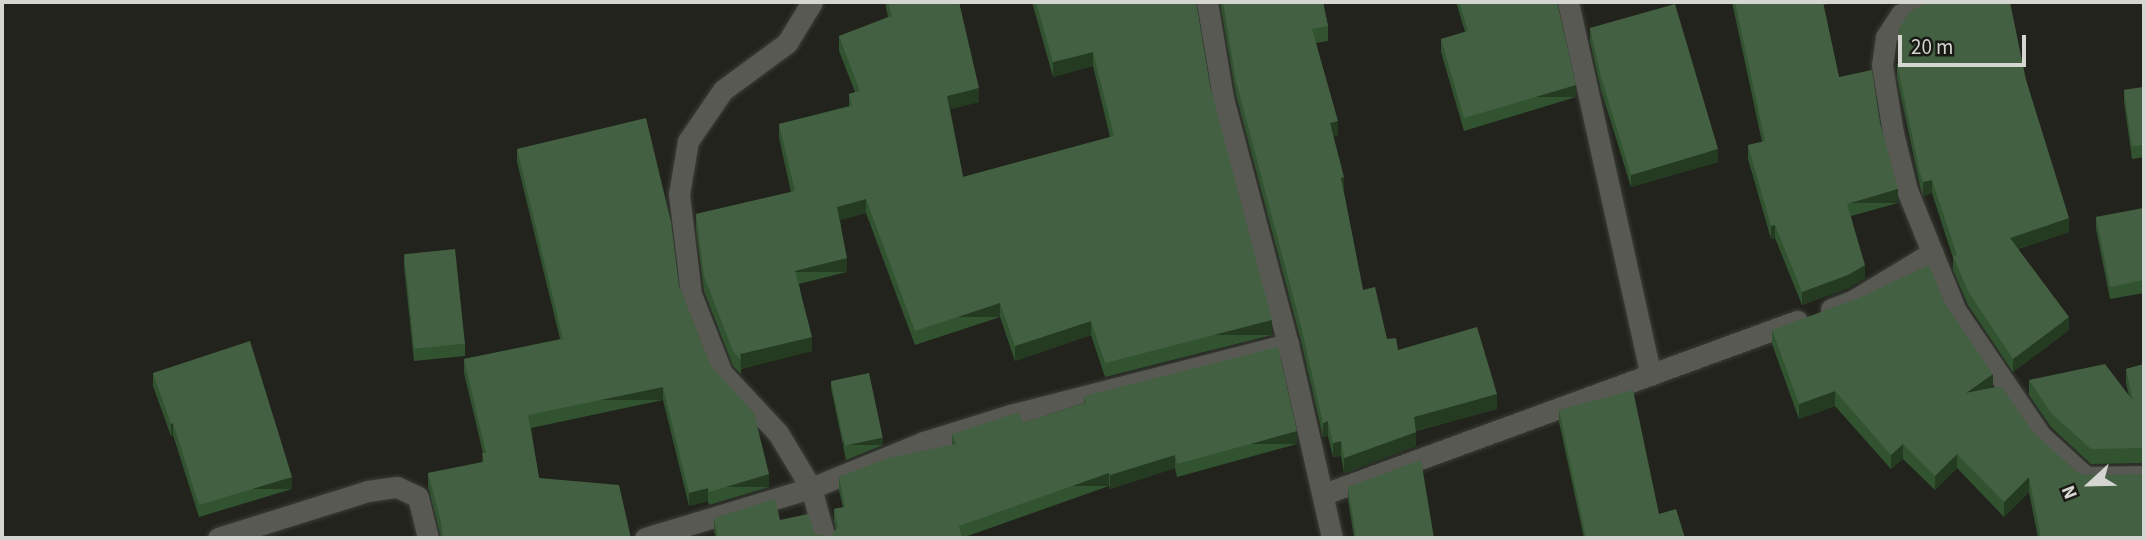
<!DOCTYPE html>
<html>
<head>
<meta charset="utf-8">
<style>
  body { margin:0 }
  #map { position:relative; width:2146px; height:540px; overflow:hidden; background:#22231d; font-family:"Source Sans 3",sans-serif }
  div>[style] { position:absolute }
  .roads { filter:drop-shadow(0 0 2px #3b3d38) drop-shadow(0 0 2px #3b3d38) }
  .street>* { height:21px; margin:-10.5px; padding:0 10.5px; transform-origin:10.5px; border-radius:10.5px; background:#575952 }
  .wall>* { inset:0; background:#315330 }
  .shaded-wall>* { inset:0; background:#243a21; transform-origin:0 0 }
  .building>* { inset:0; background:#436142; transform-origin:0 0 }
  span { translate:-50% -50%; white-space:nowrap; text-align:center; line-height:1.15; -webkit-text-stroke:6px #191a14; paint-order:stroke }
  .frame { position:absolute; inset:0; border:4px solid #d5d6d2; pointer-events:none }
  .north { position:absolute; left:2055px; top:449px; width:70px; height:70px; -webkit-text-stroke:5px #191a14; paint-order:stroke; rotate:248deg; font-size:19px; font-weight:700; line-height:28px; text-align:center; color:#d5d6d2 }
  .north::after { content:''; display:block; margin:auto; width:24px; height:32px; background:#d5d6d2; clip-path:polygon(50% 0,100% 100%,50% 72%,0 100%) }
  .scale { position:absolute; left:1898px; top:35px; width:128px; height:32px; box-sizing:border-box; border:4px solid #d5d6d2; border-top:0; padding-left:9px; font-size:21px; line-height:24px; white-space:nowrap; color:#d5d6d2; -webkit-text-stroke:5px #191a14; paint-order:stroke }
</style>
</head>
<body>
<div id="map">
  <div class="roads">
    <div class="street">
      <div style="left:812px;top:2px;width:48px;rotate:121.4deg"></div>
      <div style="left:787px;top:43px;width:79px;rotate:143.7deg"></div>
      <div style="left:723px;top:90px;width:62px;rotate:124.5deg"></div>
      <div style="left:688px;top:141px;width:54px;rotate:99.6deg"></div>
      <div style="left:679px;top:194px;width:101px;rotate:83.2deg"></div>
      <div style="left:691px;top:294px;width:85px;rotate:68.6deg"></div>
      <div style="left:722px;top:373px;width:82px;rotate:47deg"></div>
      <div style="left:778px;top:433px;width:64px;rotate:59deg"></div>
      <div style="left:811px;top:488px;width:52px;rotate:74.4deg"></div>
      <div style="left:1207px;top:2px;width:97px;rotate:80.5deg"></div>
      <div style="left:1223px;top:98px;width:254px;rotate:75.2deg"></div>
      <div style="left:1288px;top:344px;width:199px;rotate:77.2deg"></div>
      <div style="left:1568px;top:2px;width:382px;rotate:77.5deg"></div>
      <div style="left:1931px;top:2px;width:32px;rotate:158deg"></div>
      <div style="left:1901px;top:14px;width:27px;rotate:123deg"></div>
      <div style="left:1886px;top:37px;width:28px;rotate:98deg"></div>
      <div style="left:1882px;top:65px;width:69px;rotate:80.8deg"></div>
      <div style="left:1893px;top:133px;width:59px;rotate:76.2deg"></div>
      <div style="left:1907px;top:190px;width:131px;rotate:68deg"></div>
      <div style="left:1956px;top:311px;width:151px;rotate:55.8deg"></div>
      <div style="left:2041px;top:436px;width:61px;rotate:42.3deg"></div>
      <div style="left:2086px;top:477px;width:58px;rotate:-1deg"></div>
      <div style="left:1831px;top:309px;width:25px;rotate:-21deg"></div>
      <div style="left:1854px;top:300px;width:92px;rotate:-31.3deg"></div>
      <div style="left:1324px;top:494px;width:504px;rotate:-20.09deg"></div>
      <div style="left:218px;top:538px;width:157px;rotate:-17.4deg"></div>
      <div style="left:368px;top:491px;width:29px;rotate:-8deg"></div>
      <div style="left:397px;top:487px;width:23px;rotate:25deg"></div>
      <div style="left:418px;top:497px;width:42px;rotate:76.3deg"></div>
      <div style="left:645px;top:538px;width:173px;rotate:-16.8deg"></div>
      <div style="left:811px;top:488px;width:122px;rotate:-22.2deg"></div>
      <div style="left:924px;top:442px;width:90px;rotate:-17.4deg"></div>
      <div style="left:1010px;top:415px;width:287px;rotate:-14.3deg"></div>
    </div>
  </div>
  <div class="wall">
    <div style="clip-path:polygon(885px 2px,959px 2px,979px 102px,950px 109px,963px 177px,1110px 137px,1093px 66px,1053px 77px,1032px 2px,1196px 2px,1210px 86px,1272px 335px,1105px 377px,1091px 335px,1015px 361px,1000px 317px,915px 345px,866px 213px,840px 220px,847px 272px,799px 284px,812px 351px,741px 369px,741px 374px,733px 366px,704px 291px,696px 229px,696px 214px,791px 192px,779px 138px,779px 124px,849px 106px,849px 94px,855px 92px,839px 51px,839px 36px,888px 17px)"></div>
    <div style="clip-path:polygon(1220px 2px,1323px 2px,1328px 26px,1328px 41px,1316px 43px,1338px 135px,1333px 136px,1363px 290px,1387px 339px,1398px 350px,1497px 409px,1416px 431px,1416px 446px,1344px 473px,1341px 456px,1333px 457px,1328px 436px,1323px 437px,1301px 341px,1236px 95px)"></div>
    <div style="clip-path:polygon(1456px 2px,1557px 2px,1576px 97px,1464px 131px,1441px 52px,1441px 39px,1465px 32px)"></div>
    <div style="clip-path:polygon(1732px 2px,1838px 2px,1823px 5px,1839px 77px,1880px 123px,1898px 203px,1851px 216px,1865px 278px,1848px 288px,1802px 305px,1775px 238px,1771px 239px,1748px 159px,1748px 145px,1762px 142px)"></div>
    <div style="clip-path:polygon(1590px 28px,1718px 162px,1631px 187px,1601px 90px,1590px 41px)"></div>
    <div style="clip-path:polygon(1899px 28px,2026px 80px,2069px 232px,2018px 249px,2069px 330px,2013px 372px,1968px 305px,1953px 270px,1953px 258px,1932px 193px,1923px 196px,1920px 186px,1897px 78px,1897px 64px,1901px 64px)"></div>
    <div style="clip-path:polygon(2144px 87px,2144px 157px,2132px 159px,2124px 102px,2124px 90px)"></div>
    <div style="clip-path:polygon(517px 149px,679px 286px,710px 365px,769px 487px,709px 505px,708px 501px,689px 506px,663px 400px,531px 428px,539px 478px,631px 538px,441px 538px,428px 486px,428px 473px,482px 462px,483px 453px,464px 373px,464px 359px,560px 339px,517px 162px)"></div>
    <div style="clip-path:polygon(2144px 208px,2144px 293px,2110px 299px,2096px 229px,2096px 217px)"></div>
    <div style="clip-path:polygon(404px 254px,465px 343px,465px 356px,414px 361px,404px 266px)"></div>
    <div style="clip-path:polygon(1945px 304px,1993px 388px,2032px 431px,2144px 538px,2038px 538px,2029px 492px,2004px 517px,1957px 468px,1935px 490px,1903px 459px,1891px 469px,1835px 406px,1799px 419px,1772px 344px,1772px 330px)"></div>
    <div style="clip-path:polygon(2144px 364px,2144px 463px,2091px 464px,2051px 427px,2029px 395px,2029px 380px,2129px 396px,2126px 383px,2126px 369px)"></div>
    <div style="clip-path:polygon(153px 373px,292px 489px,199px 517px,173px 435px,171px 436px,153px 386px)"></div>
    <div style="clip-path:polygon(831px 381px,883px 445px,846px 460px,831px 388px)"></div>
    <div style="clip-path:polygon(1084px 397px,1297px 444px,1177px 477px,1175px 468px,1110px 489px,1109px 486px,962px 538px,716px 538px,714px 531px,714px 518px,780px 520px,815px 534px,829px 537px,836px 530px,834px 522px,834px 509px,843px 507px,839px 491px,839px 477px,952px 445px,952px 434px,1023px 423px,1084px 403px)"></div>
    <div style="clip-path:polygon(1559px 410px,1659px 514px,1685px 538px,1584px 538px,1559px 422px)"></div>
    <div style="clip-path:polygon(1348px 487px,1434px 538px,1354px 538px,1348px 499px)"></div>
  </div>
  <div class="shaded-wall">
    <div style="clip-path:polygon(1820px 2px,1838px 2px,1820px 5px)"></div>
    <div style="clip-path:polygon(1093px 52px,1093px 66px,1053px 77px,1053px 62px)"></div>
    <div style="left:1576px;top:85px;width:12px;height:117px;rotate:90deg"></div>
    <div style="clip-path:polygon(979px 88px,979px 102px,947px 110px,947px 96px)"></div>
    <div style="clip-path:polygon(1338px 121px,1338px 135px,1330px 138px,1330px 123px)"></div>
    <div style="clip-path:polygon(1718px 149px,1718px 162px,1631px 187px,1631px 175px)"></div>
    <div style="left:1344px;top:177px;width:15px;height:3px;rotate:90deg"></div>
    <div style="clip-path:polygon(1932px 180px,1932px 193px,1923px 196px,1923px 182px)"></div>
    <div style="left:1898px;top:189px;width:14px;height:53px;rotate:90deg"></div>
    <div style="clip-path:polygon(866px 199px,866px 213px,837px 221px,837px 207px)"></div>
    <div style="clip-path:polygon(2069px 218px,2069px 232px,2010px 251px,2010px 238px)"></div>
    <div style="clip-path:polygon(1775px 225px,1775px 238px,1771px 239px,1771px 226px)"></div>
    <div style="left:847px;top:258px;width:14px;height:54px;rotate:90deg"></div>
    <div style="clip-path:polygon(1865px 265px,1865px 278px,1848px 288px,1802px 305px,1802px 292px)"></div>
    <div style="left:1000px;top:303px;width:14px;height:89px;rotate:90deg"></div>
    <div style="clip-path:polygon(2069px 317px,2069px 330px,2013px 372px,2013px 359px)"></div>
    <div style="left:1272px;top:320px;width:15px;height:172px;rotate:90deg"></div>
    <div style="clip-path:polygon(1091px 321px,1091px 335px,1015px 361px,1015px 346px)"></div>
    <div style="clip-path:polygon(812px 337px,812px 351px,741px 369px,740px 354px)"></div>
    <div style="clip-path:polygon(1993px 374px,1993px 388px,1966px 393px)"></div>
    <div style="left:663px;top:387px;width:13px;height:138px;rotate:90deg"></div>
    <div style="clip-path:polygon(1835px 391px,1835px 406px,1799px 419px,1799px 404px)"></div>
    <div style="clip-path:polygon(1497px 394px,1497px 409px,1414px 431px,1414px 417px)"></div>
    <div style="clip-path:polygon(1328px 421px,1328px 436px,1323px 437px,1323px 423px)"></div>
    <div style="clip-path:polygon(173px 423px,173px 435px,171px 436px,171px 424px)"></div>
    <div style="left:1297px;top:431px;width:13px;height:124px;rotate:90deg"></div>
    <div style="clip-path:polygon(1416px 432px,1416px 446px,1344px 473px,1344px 458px)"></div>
    <div style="left:883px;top:438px;width:7px;height:40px;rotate:90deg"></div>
    <div style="clip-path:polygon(1341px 441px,1341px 456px,1333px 457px,1333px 443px)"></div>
    <div style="clip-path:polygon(1903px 444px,1903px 459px,1891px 469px,1891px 455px)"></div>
    <div style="clip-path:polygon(1957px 454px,1957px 468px,1935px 490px,1935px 476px)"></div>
    <div style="clip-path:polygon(1175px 455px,1175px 468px,1110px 489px,1110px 475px)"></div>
    <div style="left:1109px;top:473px;width:13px;height:159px;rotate:90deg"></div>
    <div style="left:769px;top:474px;width:13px;height:63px;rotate:90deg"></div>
    <div style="left:292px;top:477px;width:12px;height:97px;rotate:90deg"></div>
    <div style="clip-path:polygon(2029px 477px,2029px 492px,2004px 517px,2004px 502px)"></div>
    <div style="clip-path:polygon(708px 488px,708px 501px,689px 506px,689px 493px)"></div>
  </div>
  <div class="building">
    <div style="clip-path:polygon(888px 2px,959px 2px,979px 88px,947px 96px,963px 177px,1114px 136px,1093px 52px,1053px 62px,1036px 2px,1196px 2px,1210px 86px,1272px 320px,1105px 363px,1091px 321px,1015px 346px,1000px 303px,915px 331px,866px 199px,837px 207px,847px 258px,795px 271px,812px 337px,740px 354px,741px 360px,733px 351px,704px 276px,696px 214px,795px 191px,779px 124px,852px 106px,849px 94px,860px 91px,839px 36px,892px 16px)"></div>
    <div style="clip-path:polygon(1223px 2px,1323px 2px,1328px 26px,1312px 29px,1338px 121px,1330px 123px,1344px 177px,1341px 178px,1363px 290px,1375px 287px,1387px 339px,1396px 338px,1398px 350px,1477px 327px,1497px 394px,1414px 417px,1416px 432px,1344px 458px,1341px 441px,1333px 443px,1328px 421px,1323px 423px,1301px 326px,1236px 81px)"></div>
    <div style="clip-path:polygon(1459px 2px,1557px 2px,1576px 85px,1464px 118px,1441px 39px,1468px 31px)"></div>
    <div style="clip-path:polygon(1735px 2px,1823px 2px,1839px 77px,1872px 70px,1880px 123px,1898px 189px,1847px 204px,1865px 265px,1848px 275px,1802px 292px,1775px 225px,1771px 226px,1748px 145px,1765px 141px)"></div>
    <div style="clip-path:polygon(1930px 2px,2010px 2px,2026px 80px,2069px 218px,2010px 238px,2069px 317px,2013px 359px,1968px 291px,1953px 256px,1957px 255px,1932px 180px,1923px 182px,1920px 173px,1897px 64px,1902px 63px,1899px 28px,1910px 11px)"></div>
    <div style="clip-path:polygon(1675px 4px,1718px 149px,1631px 175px,1601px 77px,1590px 28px)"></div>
    <div style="clip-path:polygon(2144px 87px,2144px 145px,2132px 146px,2124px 90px)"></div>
    <div style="clip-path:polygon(646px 118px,671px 222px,679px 286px,710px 365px,754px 413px,769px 474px,709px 492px,708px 488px,689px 493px,663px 387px,528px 415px,539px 478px,619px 485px,631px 538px,443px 538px,441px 522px,428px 473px,484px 462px,482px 453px,486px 453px,464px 359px,563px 339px,517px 149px)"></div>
    <div style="clip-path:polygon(2144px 208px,2144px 280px,2110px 287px,2096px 217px)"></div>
    <div style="left:455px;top:249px;width:95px;height:51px;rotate:84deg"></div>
    <div style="clip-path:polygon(1929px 265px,1945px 304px,1993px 374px,1966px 393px,2001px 386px,2032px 431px,2077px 472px,2085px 475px,2144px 474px,2144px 538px,2041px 538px,2029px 477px,2004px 502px,1957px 454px,1935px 476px,1903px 444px,1891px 455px,1835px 391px,1799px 404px,1772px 330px,1859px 298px)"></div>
    <div style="clip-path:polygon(250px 341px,292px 477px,199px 505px,173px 423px,171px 424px,153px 373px)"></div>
    <div style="clip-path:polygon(1278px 347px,1297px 431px,1177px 464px,1175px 455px,1110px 475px,1109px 473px,959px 526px,962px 538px,718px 538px,714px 518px,775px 499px,780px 520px,808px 514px,815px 534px,829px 537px,838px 527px,834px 509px,845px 507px,839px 477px,888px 458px,956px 444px,952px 434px,1014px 414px,1019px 413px,1023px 423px,1086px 403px,1084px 397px,1096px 393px)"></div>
    <div style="clip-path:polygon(2105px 364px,2133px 401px,2126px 369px,2144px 364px,2144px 448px,2091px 449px,2051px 413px,2029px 380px)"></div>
    <div style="left:869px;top:373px;width:66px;height:39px;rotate:78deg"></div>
    <div style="clip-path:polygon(1633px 390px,1659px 514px,1676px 509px,1685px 538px,1586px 538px,1559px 410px)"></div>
    <div style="clip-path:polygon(1421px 460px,1434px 538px,1356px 538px,1348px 487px)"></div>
  </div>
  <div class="frame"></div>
  <div class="north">N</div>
  <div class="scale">20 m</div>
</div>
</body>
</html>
